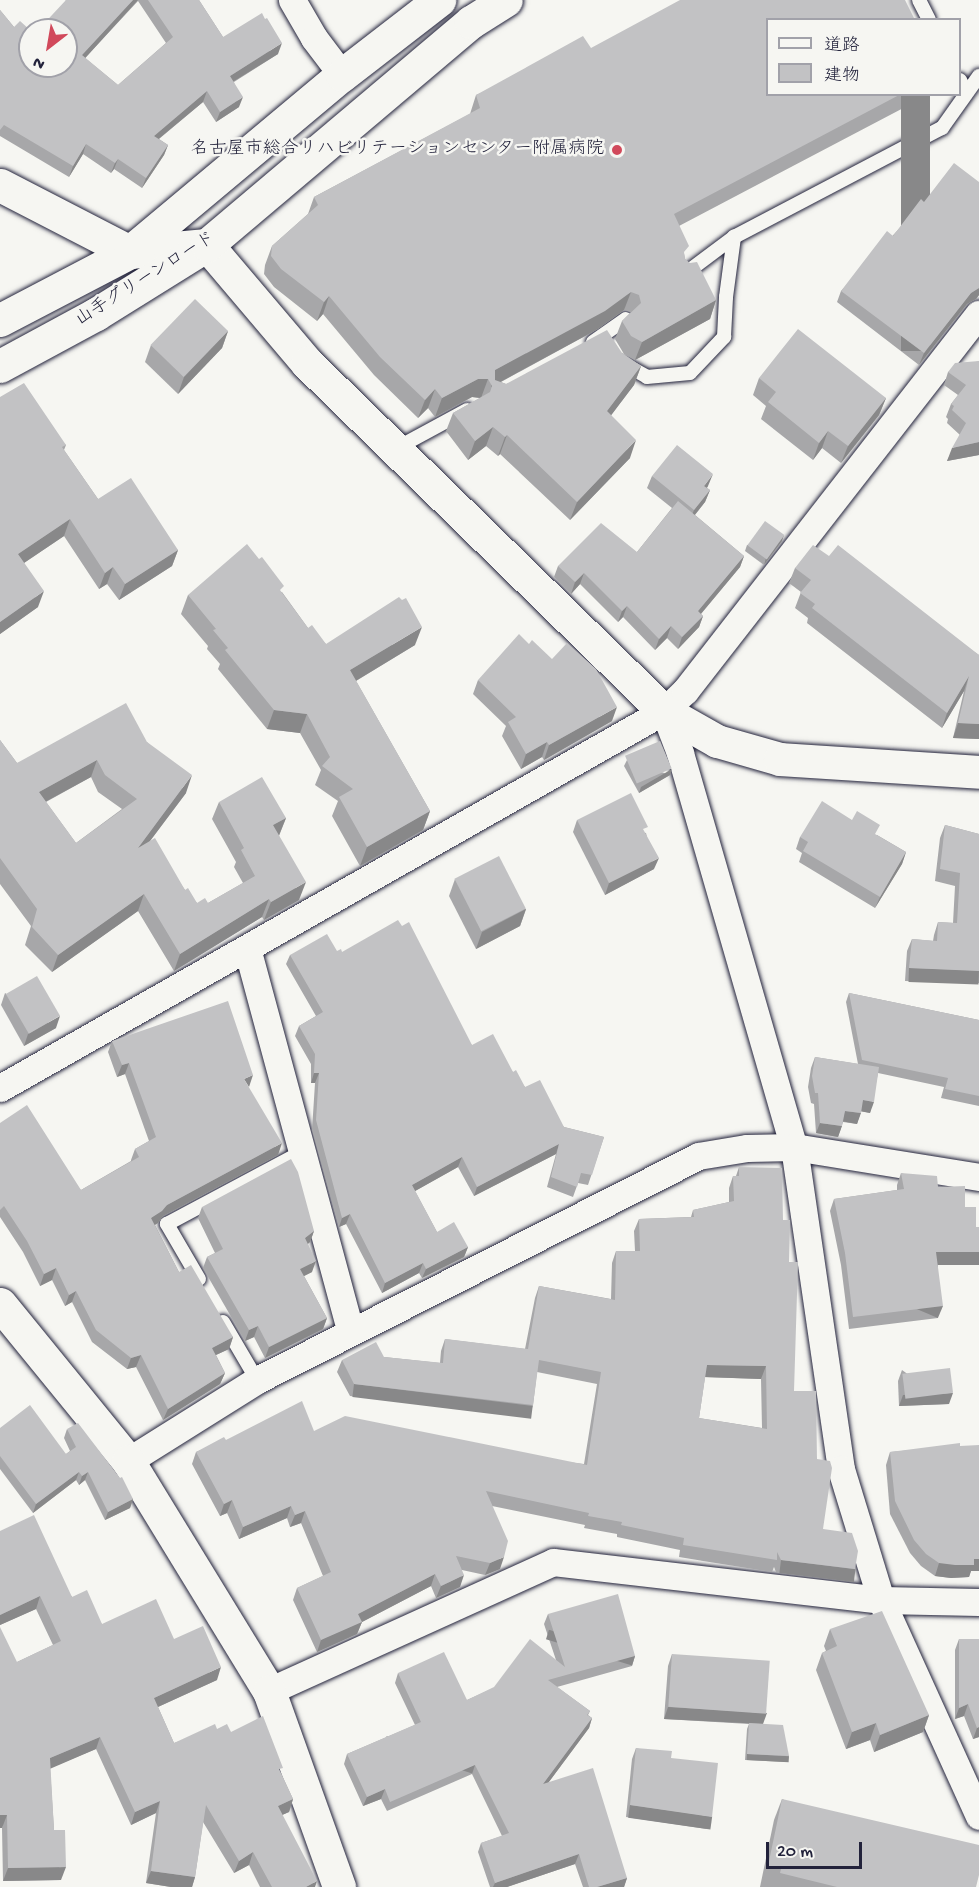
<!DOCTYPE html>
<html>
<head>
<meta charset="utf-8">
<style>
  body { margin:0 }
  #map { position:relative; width:979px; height:1887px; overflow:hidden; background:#f6f6f2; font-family:"Gochi Hand","Klee One",sans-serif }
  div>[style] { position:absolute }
  .roads { filter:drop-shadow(0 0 2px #22223b) drop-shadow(0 0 2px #22223b) }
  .service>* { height:14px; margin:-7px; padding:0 7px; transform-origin:7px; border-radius:7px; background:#f6f6f2 }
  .minor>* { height:27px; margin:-13.5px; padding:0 13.5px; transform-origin:13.5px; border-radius:13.5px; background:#f6f6f2 }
  .tertiary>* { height:33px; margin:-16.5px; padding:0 16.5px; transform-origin:16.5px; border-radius:16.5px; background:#f6f6f2 }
  .wall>* { inset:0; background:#a7a7a9 }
  .shaded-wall>* { inset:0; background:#888889; transform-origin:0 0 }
  .building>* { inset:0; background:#c2c2c4; transform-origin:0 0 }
  .dots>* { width:16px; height:16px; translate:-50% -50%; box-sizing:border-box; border:3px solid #f6f6f2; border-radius:50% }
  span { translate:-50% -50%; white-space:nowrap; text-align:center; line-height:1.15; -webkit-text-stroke:5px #f6f6f2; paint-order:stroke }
  .poi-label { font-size:18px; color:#22223b }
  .right { translate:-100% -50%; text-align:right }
  .street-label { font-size:18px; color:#22223b }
  .legend { position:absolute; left:766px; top:18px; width:195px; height:78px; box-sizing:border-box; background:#f6f6f2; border:2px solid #a1a1a9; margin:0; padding:8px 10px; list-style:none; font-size:18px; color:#22223b }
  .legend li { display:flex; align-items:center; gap:12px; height:30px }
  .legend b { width:30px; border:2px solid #a1a1a9 }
  .north { position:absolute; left:18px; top:18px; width:60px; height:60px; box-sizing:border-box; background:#f6f6f2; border:2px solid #a1a1a9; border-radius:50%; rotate:211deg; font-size:16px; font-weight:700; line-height:24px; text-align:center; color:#22223b }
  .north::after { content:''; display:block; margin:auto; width:21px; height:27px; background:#d1495b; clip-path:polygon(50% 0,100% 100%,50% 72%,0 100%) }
  .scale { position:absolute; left:766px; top:1842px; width:96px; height:27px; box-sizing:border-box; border:3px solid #22223b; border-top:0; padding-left:8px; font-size:18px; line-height:21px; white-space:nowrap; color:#22223b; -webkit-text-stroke:4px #f6f6f2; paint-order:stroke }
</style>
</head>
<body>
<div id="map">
  <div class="roads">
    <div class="service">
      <div style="left:919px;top:0;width:22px;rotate:63deg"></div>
      <div style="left:960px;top:80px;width:14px;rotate:65deg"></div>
      <div style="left:686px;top:273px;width:60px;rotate:-36.9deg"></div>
      <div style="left:734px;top:237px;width:235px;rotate:-27.7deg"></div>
      <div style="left:942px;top:128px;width:64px;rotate:-54.6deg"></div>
      <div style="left:593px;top:342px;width:40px;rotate:-34.9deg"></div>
      <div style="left:624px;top:364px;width:26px;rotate:29deg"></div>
      <div style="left:647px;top:377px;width:43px;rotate:-5.3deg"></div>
      <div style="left:690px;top:373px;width:50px;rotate:-46.6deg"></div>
      <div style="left:724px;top:337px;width:40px;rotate:-87.1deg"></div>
      <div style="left:726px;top:297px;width:61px;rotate:-82.4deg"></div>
      <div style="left:395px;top:449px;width:82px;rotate:-28.4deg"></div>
      <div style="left:199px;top:1279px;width:64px;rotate:-120.2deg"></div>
      <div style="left:167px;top:1224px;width:153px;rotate:-28.1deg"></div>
      <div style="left:223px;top:1322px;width:67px;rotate:59.6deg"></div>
    </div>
    <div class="minor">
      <div style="left:292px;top:0;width:44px;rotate:59.9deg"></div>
      <div style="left:314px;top:38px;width:46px;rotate:52.9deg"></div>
      <div style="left:664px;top:711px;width:45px;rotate:69.1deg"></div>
      <div style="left:680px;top:753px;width:410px;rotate:73.9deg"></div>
      <div style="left:794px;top:1147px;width:325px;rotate:81.7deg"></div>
      <div style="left:841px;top:1469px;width:137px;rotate:73deg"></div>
      <div style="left:881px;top:1600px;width:237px;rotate:65.6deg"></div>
      <div style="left:247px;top:948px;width:396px;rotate:74.9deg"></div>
      <div style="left:0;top:1088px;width:764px;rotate:-29.59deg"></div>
      <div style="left:664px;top:711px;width:29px;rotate:-44deg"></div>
      <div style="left:685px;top:691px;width:478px;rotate:-52.1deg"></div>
      <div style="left:128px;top:1461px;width:152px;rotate:-32.1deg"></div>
      <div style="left:257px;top:1380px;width:495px;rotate:-26.9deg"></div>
      <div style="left:698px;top:1156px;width:50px;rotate:-9.3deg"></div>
      <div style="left:747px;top:1148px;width:47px;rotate:-1.2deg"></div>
      <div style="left:794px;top:1147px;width:187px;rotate:9.2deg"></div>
      <div style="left:269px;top:1691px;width:312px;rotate:-24.4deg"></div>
      <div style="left:553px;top:1562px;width:330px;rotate:6.6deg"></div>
      <div style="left:881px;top:1600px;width:98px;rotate:1.2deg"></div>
    </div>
    <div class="tertiary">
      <div style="left:0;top:185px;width:146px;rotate:27.3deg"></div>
      <div style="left:130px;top:252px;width:77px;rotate:-5.2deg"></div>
      <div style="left:207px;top:245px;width:155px;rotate:49.7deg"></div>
      <div style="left:307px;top:363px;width:499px;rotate:44.3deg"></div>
      <div style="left:664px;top:711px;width:61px;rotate:29.5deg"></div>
      <div style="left:717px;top:741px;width:66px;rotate:15.9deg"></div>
      <div style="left:780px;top:759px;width:199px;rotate:3.7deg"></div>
      <div style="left:0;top:320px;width:147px;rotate:-27.6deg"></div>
      <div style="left:130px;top:252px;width:276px;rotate:-39.9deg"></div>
      <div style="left:342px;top:75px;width:123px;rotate:-37.7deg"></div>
      <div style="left:0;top:366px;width:109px;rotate:-28.4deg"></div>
      <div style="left:96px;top:314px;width:131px;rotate:-31.9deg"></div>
      <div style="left:207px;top:245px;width:346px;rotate:-40.2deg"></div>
      <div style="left:471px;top:22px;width:41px;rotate:-32.2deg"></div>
      <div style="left:0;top:1304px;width:203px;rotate:50.8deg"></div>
      <div style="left:128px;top:1461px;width:270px;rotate:58.5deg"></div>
      <div style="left:269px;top:1691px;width:208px;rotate:70.3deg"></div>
    </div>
  </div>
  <div class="wall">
    <div style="clip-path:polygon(evenodd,66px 0,199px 0,223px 37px,278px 54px,234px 82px,239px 107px,216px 122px,203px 102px,159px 139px,168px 145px,164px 155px,142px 188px,114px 169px,111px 173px,83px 154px,69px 177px,0 136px,0 10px,14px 27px,30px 66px,66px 0,138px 1px,166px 43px,118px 85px,85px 58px,138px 1px)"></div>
    <div style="clip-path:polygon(591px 48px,768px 94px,930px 94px,679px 226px,685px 259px,716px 300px,710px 319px,635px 360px,624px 354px,615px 339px,622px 321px,631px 312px,624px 310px,598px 329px,501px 382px,506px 384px,622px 353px,641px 366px,634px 385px,611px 415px,630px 458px,570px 520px,500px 454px,498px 456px,486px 446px,468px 460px,446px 431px,453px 413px,480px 398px,472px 397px,435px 417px,428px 408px,418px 418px,374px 375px,323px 314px,317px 321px,274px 287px,264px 274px,265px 265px,272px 246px,308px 214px,314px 197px,470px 114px,476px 95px)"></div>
    <div style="clip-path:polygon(979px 182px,979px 295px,976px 299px,967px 304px,919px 365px,837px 302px,841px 291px,924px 202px)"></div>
    <div style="clip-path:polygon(228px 331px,222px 348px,178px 394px,145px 362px,151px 345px)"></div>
    <div style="clip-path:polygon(979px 361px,979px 455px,947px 461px,960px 435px,947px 423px,948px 419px,946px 417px,951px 404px,958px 395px,944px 385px,948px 372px)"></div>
    <div style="clip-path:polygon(759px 378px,886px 398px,879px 415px,841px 463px,822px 448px,813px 460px,761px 419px,766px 406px,753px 395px)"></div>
    <div style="clip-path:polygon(0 397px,66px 445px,64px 450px,98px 499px,178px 550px,172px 566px,119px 600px,107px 584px,99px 589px,64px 536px,24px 563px,38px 607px,0 634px)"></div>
    <div style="clip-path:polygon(652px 476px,708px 486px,707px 488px,710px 490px,705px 502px,695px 515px,744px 556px,740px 567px,701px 614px,703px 616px,699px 627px,678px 649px,667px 638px,655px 650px,623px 617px,618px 622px,580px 584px,571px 594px,554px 577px,558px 566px,637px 552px,672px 508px,647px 488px)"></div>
    <div style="clip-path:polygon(782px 541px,764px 565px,745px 551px,747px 545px)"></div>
    <div style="clip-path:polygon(829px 556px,979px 655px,979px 739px,953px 738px,964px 691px,942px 728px,807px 623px,808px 618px,795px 608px,801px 592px,789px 583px,795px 568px)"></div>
    <div style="clip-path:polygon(282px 592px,308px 628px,326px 644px,415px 645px,356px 681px,430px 811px,423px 830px,360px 866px,332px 816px,338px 801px,315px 785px,321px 770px,300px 733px,267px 729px,218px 669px,220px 664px,207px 649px,208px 646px,181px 614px,188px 595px)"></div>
    <div style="clip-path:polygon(478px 680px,612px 721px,544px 760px,542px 757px,521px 769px,502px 736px,506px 726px,473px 694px)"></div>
    <div style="clip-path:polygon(evenodd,0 740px,17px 763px,147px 742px,186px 793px,150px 841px,185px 890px,197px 903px,208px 903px,243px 883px,234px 867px,236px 862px,212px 819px,219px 802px,286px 818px,279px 836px,299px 900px,264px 920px,262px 917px,174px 971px,138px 911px,52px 972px,25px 945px,31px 926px,0 884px,0 740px,91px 777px,98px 792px,122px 809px,76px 843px,46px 802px,91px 777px)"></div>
    <div style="clip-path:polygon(627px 760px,670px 775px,639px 793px,624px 766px)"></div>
    <div style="clip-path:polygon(577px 820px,646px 833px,654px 869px,605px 895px,573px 832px)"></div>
    <div style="clip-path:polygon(945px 825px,979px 834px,979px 983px,905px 981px,907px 951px,912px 939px,933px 941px,934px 935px,938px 922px,953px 923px,955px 886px,935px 881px,940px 838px)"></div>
    <div style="clip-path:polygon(877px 835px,906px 852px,902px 864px,875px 908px,799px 862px,802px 853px,796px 849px,800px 837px)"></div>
    <div style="clip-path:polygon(455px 879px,526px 909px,520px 926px,476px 949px,449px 896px)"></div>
    <div style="clip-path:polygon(337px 951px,342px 952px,472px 1045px,513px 1072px,525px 1087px,564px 1127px,604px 1137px,588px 1185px,578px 1183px,573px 1197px,547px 1187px,556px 1154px,474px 1196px,458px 1167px,415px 1191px,437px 1232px,468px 1247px,464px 1257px,422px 1278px,419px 1273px,382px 1293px,346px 1224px,339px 1227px,312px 1130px,315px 1083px,311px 1083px,311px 1064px,295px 1036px,299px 1026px,316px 1016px,286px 964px,290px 955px)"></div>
    <div style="clip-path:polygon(5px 993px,56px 1028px,24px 1046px,1px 1005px)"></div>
    <div style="clip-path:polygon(849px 993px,979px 1020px,979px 1106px,941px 1098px,944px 1087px,878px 1073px,870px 1113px,861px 1111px,857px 1124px,843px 1122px,838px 1137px,816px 1133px,814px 1104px,811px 1103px,808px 1087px,811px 1068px,815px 1057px,858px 1064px,846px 1002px)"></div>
    <div style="clip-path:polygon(112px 1041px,248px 1087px,278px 1155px,163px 1216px,158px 1223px,155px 1225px,179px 1272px,233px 1337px,229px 1349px,216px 1355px,225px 1373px,220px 1384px,163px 1420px,136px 1367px,127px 1369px,92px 1342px,72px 1302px,65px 1306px,52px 1280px,40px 1286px,23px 1252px,0 1217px,0 1123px,81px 1190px,131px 1161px,131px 1160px,135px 1149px,149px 1141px,125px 1074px,117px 1077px,108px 1052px)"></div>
    <div style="clip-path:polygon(evenodd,739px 1167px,783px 1220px,789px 1262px,794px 1391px,817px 1459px,823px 1529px,855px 1569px,851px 1581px,776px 1572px,774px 1567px,772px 1572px,679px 1557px,680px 1550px,617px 1537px,617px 1534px,584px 1528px,585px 1525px,492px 1506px,500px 1569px,485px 1575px,462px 1570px,460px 1587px,436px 1598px,431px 1586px,362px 1622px,357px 1634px,317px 1652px,293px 1600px,297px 1588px,323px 1576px,301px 1523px,290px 1527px,287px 1518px,239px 1539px,227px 1513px,220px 1516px,192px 1464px,196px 1452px,226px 1440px,314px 1431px,584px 1464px,597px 1384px,537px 1372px,533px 1405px,529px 1417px,350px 1396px,337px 1372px,342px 1360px,384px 1357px,440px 1363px,441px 1351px,445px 1339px,525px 1349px,535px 1298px,539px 1286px,611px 1299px,612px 1263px,616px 1251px,635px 1251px,634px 1231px,639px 1219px,691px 1217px,693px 1210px,729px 1202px,729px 1188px,733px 1176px,736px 1176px,739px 1167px,705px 1377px,761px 1379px,762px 1428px,699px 1418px,705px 1377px)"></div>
    <div style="clip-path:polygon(901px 1173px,938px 1187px,965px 1207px,976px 1227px,979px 1227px,979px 1264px,938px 1264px,938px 1318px,849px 1329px,841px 1265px,830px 1211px,834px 1199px,897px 1190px,897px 1185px)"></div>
    <div style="clip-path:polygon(202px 1207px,314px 1231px,310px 1242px,308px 1244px,312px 1272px,304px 1276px,327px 1318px,323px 1329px,265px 1358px,254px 1337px,245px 1341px,203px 1268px,207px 1257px,215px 1253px,198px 1218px)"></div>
    <div style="clip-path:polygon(902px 1370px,949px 1404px,899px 1406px,898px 1381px)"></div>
    <div style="clip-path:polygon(0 1428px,66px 1454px,70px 1451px,64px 1438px,67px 1429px,133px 1499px,130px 1508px,105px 1520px,85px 1480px,79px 1485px,76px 1480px,33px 1513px,0 1469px)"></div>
    <div style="clip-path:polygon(960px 1446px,971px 1571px,969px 1577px,951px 1578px,935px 1576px,921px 1566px,910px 1553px,890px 1514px,886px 1465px,890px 1452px)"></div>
    <div style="clip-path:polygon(0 1531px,102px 1624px,174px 1639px,217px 1680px,158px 1707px,174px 1743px,217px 1729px,231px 1732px,281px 1773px,293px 1799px,289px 1812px,282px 1815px,315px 1887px,260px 1887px,249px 1865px,234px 1873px,203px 1822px,195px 1877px,192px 1887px,171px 1887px,146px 1883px,156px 1813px,131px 1825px,96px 1749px,50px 1768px,54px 1830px,61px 1880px,3px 1881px,2px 1828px,17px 1662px,53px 1645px,36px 1609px,0 1625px)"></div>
    <div style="clip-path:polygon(548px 1614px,635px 1656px,632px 1666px,557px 1687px,590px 1711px,588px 1715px,592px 1718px,589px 1728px,548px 1783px,627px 1878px,624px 1887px,583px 1887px,575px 1864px,507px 1887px,490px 1887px,478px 1852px,481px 1843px,502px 1836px,472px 1774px,387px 1811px,381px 1799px,363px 1806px,344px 1764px,347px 1754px,415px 1725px,395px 1683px,398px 1673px,467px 1700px,556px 1660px,544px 1624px)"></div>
    <div style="clip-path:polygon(830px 1629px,929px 1715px,923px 1732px,874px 1752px,870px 1740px,846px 1749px,816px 1670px,822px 1653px,826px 1651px,824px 1646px)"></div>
    <div style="clip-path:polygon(959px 1639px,979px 1639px,979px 1737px,973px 1739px,964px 1716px,955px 1719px,955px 1650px)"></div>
    <div style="clip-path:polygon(672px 1654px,763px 1724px,789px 1756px,787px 1762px,745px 1760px,747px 1729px,749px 1724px,664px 1719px,668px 1666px)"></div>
    <div style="clip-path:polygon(636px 1748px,671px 1758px,707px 1829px,626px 1817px,632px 1759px)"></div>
    <div style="clip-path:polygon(782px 1799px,976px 1887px,760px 1887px,774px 1820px)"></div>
  </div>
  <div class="shaded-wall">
    <div style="clip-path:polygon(133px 0,138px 0,78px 66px,82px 55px)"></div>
    <div style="clip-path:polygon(282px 43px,278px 54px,226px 86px,230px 76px)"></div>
    <div style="clip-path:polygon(207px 91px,203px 102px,150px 146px,154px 136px)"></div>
    <div style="left:901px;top:94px;width:29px;height:257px"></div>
    <div style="clip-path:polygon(243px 97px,239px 107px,216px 122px,220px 112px)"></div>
    <div style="clip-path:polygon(86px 144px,83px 154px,69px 177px,73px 166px)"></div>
    <div style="clip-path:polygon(168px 145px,164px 155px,142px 188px,146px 178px)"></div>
    <div style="clip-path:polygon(118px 159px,114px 169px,111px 173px,115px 163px)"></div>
    <div style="clip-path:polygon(979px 288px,979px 295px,976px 299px,967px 304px,919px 365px,924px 353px,971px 293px)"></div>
    <div style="clip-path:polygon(631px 292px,624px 310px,598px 329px,491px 387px,495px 370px)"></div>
    <div style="clip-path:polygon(329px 296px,323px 314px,317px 321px,324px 302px)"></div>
    <div style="clip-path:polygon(716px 300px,710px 319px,635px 360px,642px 342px)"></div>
    <div style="clip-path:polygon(228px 331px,222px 348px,178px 394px,184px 377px)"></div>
    <div style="clip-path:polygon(641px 366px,634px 385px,600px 430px,607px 411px)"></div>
    <div style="clip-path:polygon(478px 379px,488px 379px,481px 398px,472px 397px,435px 417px,442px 398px)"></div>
    <div style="clip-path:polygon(435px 389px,428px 408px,418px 418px,425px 400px)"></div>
    <div style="clip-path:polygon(886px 398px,879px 415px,841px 463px,848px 446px)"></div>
    <div style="clip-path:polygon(493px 427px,486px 446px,468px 460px,475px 441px)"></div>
    <div style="clip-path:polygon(828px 431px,822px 448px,813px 460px,819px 443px)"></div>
    <div style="clip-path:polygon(507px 435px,500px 454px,498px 456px,505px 437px)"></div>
    <div style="clip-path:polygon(636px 440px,630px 458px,570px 520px,577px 502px)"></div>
    <div style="clip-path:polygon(979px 442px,979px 455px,947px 461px,952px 448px)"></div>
    <div style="clip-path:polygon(713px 474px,708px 486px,699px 497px,704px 486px)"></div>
    <div style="clip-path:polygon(710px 490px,705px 502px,689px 522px,694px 510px)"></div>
    <div style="clip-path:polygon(70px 519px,64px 536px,12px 571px,18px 554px)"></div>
    <div style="clip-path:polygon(784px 535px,782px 541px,764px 565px,766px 558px)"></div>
    <div style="clip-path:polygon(178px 550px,172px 566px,119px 600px,125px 584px)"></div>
    <div style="clip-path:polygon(744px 556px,740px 567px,694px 622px,698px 611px)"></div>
    <div style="clip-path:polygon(113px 567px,107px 584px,99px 589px,105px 573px)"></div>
    <div style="clip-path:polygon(584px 573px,580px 584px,571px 594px,575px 582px)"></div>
    <div style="clip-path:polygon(44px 591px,38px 607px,0 634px,0 622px)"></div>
    <div style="clip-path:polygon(627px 606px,623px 617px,618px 622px,622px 611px)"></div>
    <div style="clip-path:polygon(703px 616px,699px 627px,678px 649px,682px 637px)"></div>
    <div style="clip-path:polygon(671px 626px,667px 638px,655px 650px,659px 639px)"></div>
    <div style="clip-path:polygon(422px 627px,415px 645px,344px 688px,350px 670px)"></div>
    <div style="clip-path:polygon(969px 676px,964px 691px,942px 728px,947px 713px)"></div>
    <div style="clip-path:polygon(617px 707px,612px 721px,544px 760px,549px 745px)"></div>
    <div style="clip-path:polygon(274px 710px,307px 714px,300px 733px,267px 729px)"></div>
    <div style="clip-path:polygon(958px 723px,979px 724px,979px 739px,953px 738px)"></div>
    <div style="clip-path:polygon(547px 742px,542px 757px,521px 769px,526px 754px)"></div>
    <div style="clip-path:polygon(97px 760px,91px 777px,32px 809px,39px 792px)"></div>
    <div style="clip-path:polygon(672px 769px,670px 775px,639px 793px,641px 787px)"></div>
    <div style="clip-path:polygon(192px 775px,186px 793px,132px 865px,138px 848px)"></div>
    <div style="clip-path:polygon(430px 811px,423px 830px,360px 866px,367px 847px)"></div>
    <div style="clip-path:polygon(286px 818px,279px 835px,266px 843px,273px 825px)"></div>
    <div style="clip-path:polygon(906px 852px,902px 864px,875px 908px,880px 897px)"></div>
    <div style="clip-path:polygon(659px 858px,654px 869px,605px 895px,609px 883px)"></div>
    <div style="clip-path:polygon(306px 882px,299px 900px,264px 920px,271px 902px)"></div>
    <div style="clip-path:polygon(144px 894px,138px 911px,52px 972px,58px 955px)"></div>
    <div style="clip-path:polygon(269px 899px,262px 917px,174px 971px,180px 954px)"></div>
    <div style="clip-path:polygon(526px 909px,520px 926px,476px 949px,482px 932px)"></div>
    <div style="left:909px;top:968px;width:70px;height:14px;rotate:2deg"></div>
    <div style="clip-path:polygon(60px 1016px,56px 1028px,24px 1046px,28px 1034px)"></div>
    <div style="clip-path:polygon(129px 1063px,125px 1074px,117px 1077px,122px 1065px)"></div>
    <div style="clip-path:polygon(314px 1073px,319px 1073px,315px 1083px,311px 1083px)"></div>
    <div style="clip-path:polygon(253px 1075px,249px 1087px,244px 1079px)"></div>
    <div style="clip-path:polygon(863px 1100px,874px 1102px,870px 1113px,859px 1111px)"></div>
    <div style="clip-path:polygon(845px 1111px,861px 1113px,857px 1124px,841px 1121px)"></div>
    <div style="clip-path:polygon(820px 1123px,842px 1126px,838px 1137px,816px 1133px)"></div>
    <div style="clip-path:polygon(282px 1143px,278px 1155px,163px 1216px,158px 1223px,147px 1229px,151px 1218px,167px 1205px)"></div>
    <div style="clip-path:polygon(559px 1144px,556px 1154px,474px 1196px,477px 1187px)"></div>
    <div style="clip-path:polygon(462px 1157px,458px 1167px,408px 1195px,412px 1185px)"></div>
    <div style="clip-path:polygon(350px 1214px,346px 1224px,339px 1227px,342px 1218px)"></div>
    <div style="clip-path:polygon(314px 1231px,310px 1242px,301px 1249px,305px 1238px)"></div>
    <div style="clip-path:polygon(468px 1247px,464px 1257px,422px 1278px,426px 1269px)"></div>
    <div style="left:936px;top:1252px;width:43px;height:13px"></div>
    <div style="clip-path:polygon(316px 1261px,312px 1272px,296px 1280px,300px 1269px)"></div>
    <div style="clip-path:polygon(423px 1263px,419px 1273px,382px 1293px,385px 1283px)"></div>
    <div style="clip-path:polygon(56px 1268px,52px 1280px,40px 1286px,44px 1274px)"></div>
    <div style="clip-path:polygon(76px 1291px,72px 1302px,65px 1306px,69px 1295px)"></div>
    <div style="left:943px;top:1306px;width:13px;height:91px;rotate:113deg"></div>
    <div style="clip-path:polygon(327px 1318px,323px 1329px,265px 1358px,269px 1347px)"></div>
    <div style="clip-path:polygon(258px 1326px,254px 1337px,245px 1341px,249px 1330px)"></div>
    <div style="clip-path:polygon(233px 1337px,229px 1349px,207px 1359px,212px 1348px)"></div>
    <div style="clip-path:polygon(141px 1355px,136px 1367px,127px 1369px,131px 1358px)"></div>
    <div style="clip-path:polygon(707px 1365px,766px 1366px,761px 1379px,703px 1377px)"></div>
    <div style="clip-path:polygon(225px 1373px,220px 1384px,163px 1420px,168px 1409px)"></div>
    <div style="left:354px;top:1384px;width:180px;height:13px;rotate:7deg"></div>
    <div style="clip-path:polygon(953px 1393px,949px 1404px,899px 1406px,903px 1395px)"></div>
    <div style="clip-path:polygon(79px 1472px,76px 1480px,33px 1513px,36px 1504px)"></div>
    <div style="clip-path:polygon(88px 1472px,85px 1480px,79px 1485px,82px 1476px)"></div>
    <div style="clip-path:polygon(133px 1499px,130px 1508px,105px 1520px,108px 1512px)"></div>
    <div style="clip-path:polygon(232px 1500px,227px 1513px,220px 1516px,224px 1504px)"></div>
    <div style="clip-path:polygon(291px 1506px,287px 1518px,239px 1539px,243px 1527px)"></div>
    <div style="clip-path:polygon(305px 1511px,301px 1523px,290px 1527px,295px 1515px)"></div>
    <div style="clip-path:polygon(504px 1557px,500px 1569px,485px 1575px,490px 1563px)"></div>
    <div style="clip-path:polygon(974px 1559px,979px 1559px,979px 1571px,971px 1571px,969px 1577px,951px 1578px,935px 1576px,939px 1563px)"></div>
    <div style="left:781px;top:1560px;width:75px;height:13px;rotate:7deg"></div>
    <div style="clip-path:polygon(435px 1574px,431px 1586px,362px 1622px,357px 1634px,317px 1652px,321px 1640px,358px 1614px)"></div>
    <div style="clip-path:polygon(464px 1575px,460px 1587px,436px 1598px,441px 1586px)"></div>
    <div style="clip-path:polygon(40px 1596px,36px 1609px,0 1625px,0 1615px)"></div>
    <div style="left:635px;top:1656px;width:10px;height:90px;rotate:107deg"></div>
    <div style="clip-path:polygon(221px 1667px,217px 1680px,149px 1711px,154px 1698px)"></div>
    <div style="clip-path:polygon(968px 1704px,964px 1716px,955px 1719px,959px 1708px)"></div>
    <div style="clip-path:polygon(668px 1707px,767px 1713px,763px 1724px,664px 1719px)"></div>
    <div style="clip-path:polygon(929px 1715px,923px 1732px,874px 1752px,880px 1735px)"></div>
    <div style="clip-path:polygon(592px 1718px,589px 1728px,540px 1794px,543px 1784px)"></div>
    <div style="clip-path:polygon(876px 1723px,870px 1740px,846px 1749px,852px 1732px)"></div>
    <div style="clip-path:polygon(979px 1727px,979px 1737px,973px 1739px,977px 1728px)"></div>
    <div style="clip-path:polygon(100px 1737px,96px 1749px,45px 1771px,50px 1758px)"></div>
    <div style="left:747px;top:1754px;width:42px;height:6px;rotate:3deg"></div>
    <div style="left:475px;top:1765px;width:9px;height:93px;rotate:108deg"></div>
    <div style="clip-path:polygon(385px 1789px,381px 1799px,363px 1806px,367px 1797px)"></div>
    <div style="clip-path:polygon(293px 1799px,289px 1812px,273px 1819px,278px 1806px)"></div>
    <div style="clip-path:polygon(160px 1801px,156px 1813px,131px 1825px,135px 1812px)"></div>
    <div style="left:630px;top:1805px;width:83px;height:13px;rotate:8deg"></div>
    <div style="clip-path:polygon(0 1815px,7px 1815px,2px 1828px,0 1828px)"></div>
    <div style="clip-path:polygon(253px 1852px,249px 1865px,234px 1873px,239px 1861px)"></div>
    <div style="clip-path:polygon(579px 1854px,575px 1864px,507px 1887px,493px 1887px,495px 1883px)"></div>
    <div style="clip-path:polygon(66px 1867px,61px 1880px,3px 1881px,8px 1868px)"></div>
    <div style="clip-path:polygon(151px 1871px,195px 1877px,192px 1887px,171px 1887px,146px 1883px)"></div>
    <div style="clip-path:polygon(627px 1878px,624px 1887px,597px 1887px)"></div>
    <div style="clip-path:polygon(317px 1881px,315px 1887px,306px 1887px)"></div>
  </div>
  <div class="building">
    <div style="clip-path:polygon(66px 0,133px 0,82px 55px,118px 85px,173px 37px,148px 0,199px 0,223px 37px,262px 13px,265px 19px,267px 18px,282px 43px,230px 76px,243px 97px,220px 112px,207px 91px,154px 136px,168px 145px,146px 178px,118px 159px,115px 163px,86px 144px,73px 166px,4px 125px,0 130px,0 10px,14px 27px,20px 21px,30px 30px,30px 66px,66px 66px,66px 30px,38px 30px)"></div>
    <div style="clip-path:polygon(680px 0,905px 0,915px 20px,768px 20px,768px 94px,901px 94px,674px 214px,689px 246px,684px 252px,685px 259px,690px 263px,697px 262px,716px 300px,642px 342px,631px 336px,622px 321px,641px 303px,639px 295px,631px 292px,605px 311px,495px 370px,495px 380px,506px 384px,607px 330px,622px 353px,641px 366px,607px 411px,636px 440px,577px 502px,507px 435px,505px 437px,493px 427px,475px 441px,453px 413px,490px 392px,492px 386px,488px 379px,478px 379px,442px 398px,435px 389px,425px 400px,380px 357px,329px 296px,324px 302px,281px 269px,271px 256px,272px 246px,318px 205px,314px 197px,480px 108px,476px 95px,583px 36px,591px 48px)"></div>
    <div style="clip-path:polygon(954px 163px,979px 182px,979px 288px,971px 293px,924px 353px,841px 291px,887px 231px,893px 236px,921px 199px,924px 202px)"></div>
    <div style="left:195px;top:299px;width:46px;height:64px;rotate:44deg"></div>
    <div style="clip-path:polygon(798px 329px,886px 398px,848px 446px,828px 431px,819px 443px,768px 402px,776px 392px,759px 378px)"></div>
    <div style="clip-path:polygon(979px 361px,979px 442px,952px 448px,966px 423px,952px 410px,954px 406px,951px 404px,966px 385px,948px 372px,955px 363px)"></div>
    <div style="clip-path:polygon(24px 383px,66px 445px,62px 447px,98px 499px,131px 478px,178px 550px,125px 584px,113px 567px,105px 573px,70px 519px,18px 554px,44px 591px,0 622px,0 397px)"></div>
    <div style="clip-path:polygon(677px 445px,713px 474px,704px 486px,710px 490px,694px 510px,652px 476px)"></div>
    <div style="clip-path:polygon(678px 501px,744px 556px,698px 611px,703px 616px,682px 637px,671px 626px,659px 639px,627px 606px,622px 611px,584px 573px,575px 582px,558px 566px,601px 523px,637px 552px)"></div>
    <div style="left:765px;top:521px;width:24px;height:30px;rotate:36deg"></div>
    <div style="clip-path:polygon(247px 544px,259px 559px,262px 557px,284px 586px,280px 590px,308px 628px,312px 625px,326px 644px,399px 597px,402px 600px,406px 598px,422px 627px,350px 670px,430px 811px,367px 847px,339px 797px,353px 789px,322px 766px,330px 757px,307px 714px,274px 710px,225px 650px,228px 648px,213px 630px,216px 629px,188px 595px)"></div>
    <div style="clip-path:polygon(813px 545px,829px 556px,838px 545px,979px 655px,979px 724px,958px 723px,969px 676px,947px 713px,812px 608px,815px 604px,800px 593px,811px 580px,795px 568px)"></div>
    <div style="clip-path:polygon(519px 634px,529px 644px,532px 640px,552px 659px,567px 643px,596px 669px,617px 707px,549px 745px,547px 742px,526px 754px,508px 722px,516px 717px,478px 680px)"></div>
    <div style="clip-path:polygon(evenodd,126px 703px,147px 742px,192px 775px,138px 848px,155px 838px,185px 890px,188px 888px,197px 903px,205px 898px,208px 903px,255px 876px,241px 850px,244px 848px,219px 802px,262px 777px,286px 818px,273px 825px,306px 882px,271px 902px,269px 899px,180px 954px,144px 894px,58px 955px,32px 927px,37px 909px,0 858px,0 740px,17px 763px,126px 703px,97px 760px,105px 775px,137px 799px,76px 843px,39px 792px,97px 760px)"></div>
    <div style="left:660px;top:741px;width:30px;height:38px;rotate:67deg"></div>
    <div style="clip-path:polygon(631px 793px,648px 827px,643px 829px,659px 858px,609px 883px,577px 820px)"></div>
    <div style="clip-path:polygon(822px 801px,852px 820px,857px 811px,880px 825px,875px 834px,906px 852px,880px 897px,803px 851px,808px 842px,800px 837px)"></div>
    <div style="clip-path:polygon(945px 825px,979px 834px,979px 971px,909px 968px,912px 939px,937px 941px,938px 922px,957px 923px,960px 873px,940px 869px)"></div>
    <div style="left:499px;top:856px;width:59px;height:50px;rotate:63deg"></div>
    <div style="clip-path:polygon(398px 920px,402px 926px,409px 922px,472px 1045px,493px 1034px,513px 1072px,516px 1070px,525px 1087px,540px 1080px,564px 1127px,604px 1137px,592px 1175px,581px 1173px,577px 1187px,551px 1177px,559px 1144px,477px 1187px,462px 1157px,412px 1185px,437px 1232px,454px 1222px,468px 1247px,426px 1269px,423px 1263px,385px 1283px,350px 1214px,342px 1218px,316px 1120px,319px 1073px,314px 1073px,315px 1054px,299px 1026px,323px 1012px,290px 955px,327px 934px,337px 951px,341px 949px,342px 952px)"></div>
    <div style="left:37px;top:976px;width:46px;height:36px;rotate:60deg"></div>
    <div style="clip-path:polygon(849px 993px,979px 1020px,979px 1096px,945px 1089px,948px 1078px,862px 1060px)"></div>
    <div style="clip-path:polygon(228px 1001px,253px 1075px,244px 1079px,282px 1143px,167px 1205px,162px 1211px,151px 1218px,179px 1272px,191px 1265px,233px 1337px,212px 1348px,225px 1373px,168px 1409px,141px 1355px,131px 1358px,96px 1330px,76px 1291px,69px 1295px,56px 1268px,44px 1274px,27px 1241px,4px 1206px,0 1210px,0 1123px,27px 1105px,81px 1190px,139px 1157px,135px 1149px,156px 1137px,129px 1063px,122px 1065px,112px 1041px)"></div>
    <div style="clip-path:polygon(815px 1057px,879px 1067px,874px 1102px,863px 1100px,861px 1113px,845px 1111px,842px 1126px,820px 1123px,818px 1093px,815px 1093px,812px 1076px)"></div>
    <div style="clip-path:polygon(291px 1159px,298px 1172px,314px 1231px,305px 1238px,316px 1261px,300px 1269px,327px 1318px,269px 1347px,258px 1326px,249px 1330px,207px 1257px,223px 1249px,202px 1207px)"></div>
    <div style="clip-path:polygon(evenodd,739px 1167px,782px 1168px,783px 1220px,790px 1220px,789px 1262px,798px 1262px,794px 1391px,816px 1391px,817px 1459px,830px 1461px,832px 1468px,823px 1529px,852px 1533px,858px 1551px,855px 1569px,781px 1560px,777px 1552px,777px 1560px,683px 1545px,684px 1538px,621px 1525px,622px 1522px,588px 1516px,589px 1513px,486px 1491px,508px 1541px,504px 1557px,490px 1563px,456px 1556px,464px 1575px,441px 1586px,435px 1574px,358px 1614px,362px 1622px,321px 1640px,297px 1588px,331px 1572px,305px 1511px,295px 1515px,291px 1506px,243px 1527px,232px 1500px,224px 1504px,196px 1452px,224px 1437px,226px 1440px,302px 1401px,314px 1431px,345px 1416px,587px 1465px,601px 1372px,539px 1360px,533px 1405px,354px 1384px,342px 1360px,376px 1342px,384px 1357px,443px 1363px,445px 1339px,528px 1349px,539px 1286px,615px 1300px,616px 1251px,640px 1251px,639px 1219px,694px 1217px,693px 1210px,734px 1201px,733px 1176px,739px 1176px,739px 1167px,707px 1365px,766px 1366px,767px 1429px,699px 1418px,707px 1365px)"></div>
    <div style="clip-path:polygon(901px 1173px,937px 1176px,938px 1187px,965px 1186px,965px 1207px,976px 1207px,976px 1227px,979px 1227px,979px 1252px,936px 1252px,943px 1306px,853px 1317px,845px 1253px,834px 1199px,904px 1189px)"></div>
    <div style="left:950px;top:1368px;width:25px;height:48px;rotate:83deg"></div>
    <div style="clip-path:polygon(30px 1405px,66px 1454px,76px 1447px,67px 1429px,78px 1423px,120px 1478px,122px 1477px,133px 1499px,108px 1512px,88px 1472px,82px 1476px,79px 1472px,36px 1504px,0 1456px,0 1428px)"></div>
    <div style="clip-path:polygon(960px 1443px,960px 1446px,979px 1445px,979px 1559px,974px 1559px,974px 1565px,955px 1565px,939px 1563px,926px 1554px,914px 1540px,895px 1501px,890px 1452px)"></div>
    <div style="clip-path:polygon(34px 1515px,72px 1597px,87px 1590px,102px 1624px,156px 1599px,174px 1639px,203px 1626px,221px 1667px,154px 1698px,174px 1743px,215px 1724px,217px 1729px,227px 1724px,231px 1732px,263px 1716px,283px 1768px,279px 1769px,293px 1799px,278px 1806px,317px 1881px,306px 1887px,272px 1887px,253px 1852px,239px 1861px,206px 1805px,195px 1877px,151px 1871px,160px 1801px,135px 1812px,100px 1737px,50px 1758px,54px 1830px,65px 1830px,66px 1867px,8px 1868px,7px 1815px,0 1815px,0 1627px,17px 1662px,61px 1641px,40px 1596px,0 1615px,0 1531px)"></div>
    <div style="clip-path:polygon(618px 1594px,635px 1656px,548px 1680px,590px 1711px,587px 1715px,592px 1718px,543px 1784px,593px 1768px,627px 1878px,597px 1887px,589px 1887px,579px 1854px,495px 1883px,481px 1843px,509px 1833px,475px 1765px,390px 1802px,385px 1789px,367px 1797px,347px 1754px,421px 1722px,398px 1673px,444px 1652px,467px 1700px,494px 1687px,530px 1639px,565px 1667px,548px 1614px)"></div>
    <div style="clip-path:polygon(882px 1611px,929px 1715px,880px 1735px,876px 1723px,852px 1732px,822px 1653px,837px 1646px,830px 1629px)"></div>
    <div style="clip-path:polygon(959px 1639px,979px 1639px,979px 1727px,977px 1728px,968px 1704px,959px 1708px)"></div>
    <div style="left:672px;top:1654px;width:98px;height:53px;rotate:4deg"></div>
    <div style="clip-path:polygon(749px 1723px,783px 1725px,789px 1756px,747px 1754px)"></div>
    <div style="clip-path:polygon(636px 1748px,672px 1751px,671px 1758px,718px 1763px,712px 1817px,630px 1805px)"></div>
    <div style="clip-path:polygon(782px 1799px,979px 1845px,979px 1875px,976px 1887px,837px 1887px,780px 1873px,781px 1869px,768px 1866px)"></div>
  </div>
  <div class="dots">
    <div style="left:617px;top:150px;background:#d1495b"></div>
  </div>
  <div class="poi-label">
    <span class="right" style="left:604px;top:150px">名古屋市総合リハビリテーションセンター附属病院</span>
  </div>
  <div class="street-label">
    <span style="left:146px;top:280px;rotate:-32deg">山手グリーンロード</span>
  </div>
  <ul class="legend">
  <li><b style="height:8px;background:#f6f6f2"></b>道路</li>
  <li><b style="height:16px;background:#c2c2c4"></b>建物</li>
  </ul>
  <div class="north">N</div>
  <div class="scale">20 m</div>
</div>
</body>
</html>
